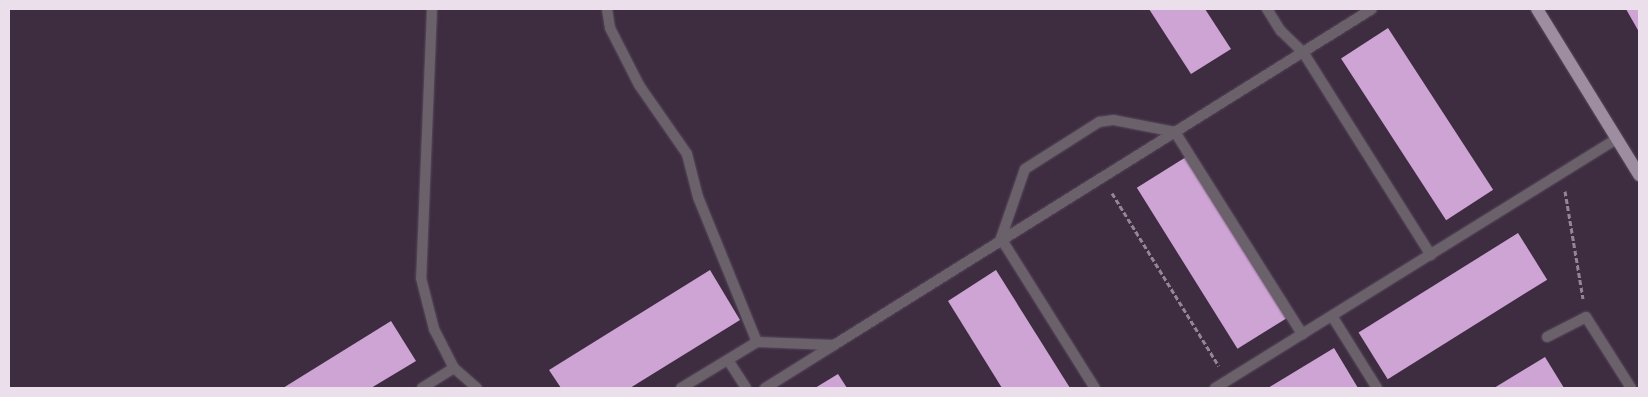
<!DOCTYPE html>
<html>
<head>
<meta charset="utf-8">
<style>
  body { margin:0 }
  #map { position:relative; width:1648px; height:397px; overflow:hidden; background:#3e2d41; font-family:"IBM Plex Sans",sans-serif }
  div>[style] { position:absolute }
  .building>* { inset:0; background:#cea4d4; transform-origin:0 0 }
  .path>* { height:3px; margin-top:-1.5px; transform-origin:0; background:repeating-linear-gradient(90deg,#948696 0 5px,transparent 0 7.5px) }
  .roads { filter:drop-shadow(0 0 1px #5a495c) drop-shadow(0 0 1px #5a495c) }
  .service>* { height:10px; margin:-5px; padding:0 5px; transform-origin:5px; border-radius:5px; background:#6a616b }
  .primary>* { height:12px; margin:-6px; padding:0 6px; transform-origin:6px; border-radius:6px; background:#9e8da1 }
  span { translate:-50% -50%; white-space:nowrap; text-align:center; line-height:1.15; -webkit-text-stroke:5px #201921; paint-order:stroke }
  .frame { position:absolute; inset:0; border:10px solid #ebdfec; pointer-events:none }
</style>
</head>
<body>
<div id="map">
  <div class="building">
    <div style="clip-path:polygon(1149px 9px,1205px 9px,1231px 49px,1191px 74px)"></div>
    <div style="clip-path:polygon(1626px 9px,1639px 9px,1639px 32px)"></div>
    <div style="left:1388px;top:28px;width:193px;height:56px;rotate:57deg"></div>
    <div style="left:1186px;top:157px;width:190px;height:58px;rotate:58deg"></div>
    <div style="left:1518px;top:233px;width:55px;height:188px;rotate:58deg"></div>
    <div style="clip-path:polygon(710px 270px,740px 320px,630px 388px,561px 388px,549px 370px)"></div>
    <div style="clip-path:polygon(996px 270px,1070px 388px,1002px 388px,948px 301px)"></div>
    <div style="clip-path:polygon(391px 321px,416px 361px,371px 388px,283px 388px)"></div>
    <div style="clip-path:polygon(1334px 348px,1358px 388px,1268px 388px)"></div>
    <div style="clip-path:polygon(1545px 357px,1564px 388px,1494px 388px)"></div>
    <div style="clip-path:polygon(838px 374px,847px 388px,815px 388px)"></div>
  </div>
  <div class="path">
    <div style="left:1565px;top:191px;width:109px;rotate:80.5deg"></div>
    <div style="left:1112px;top:193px;width:203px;rotate:58.3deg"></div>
  </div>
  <div class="roads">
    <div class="service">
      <div style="left:432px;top:9px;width:269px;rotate:92.3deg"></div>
      <div style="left:421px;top:278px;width:53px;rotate:75.7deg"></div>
      <div style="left:434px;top:329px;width:44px;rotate:62.9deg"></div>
      <div style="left:454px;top:368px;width:30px;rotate:41deg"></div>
      <div style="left:607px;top:9px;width:19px;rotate:81deg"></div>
      <div style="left:610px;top:28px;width:64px;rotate:63deg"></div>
      <div style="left:639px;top:85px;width:84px;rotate:55.2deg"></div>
      <div style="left:687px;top:154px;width:44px;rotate:75.7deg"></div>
      <div style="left:698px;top:197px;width:157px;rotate:67.9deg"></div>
      <div style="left:1267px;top:9px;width:26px;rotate:58deg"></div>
      <div style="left:1281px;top:31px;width:30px;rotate:44deg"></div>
      <div style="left:1303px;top:52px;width:240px;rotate:57.8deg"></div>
      <div style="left:1002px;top:240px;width:175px;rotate:57.9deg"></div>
      <div style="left:1000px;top:241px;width:76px;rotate:-70.9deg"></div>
      <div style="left:1025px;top:169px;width:88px;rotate:-32.4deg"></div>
      <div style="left:1099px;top:122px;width:15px;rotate:-8deg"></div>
      <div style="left:1114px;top:120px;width:62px;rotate:11.1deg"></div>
      <div style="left:1175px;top:132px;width:239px;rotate:57.8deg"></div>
      <div style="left:1332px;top:316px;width:85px;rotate:58deg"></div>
      <div style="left:1547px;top:337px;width:44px;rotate:-27.1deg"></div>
      <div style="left:1586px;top:317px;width:84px;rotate:57.6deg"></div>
      <div style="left:728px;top:360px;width:33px;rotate:57deg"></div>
      <div style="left:422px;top:388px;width:38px;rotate:-32deg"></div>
      <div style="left:681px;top:388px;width:89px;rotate:-31.2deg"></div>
      <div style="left:757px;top:342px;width:77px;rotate:2.2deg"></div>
      <div style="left:834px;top:345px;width:634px;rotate:-31.99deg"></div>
      <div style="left:765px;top:388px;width:81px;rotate:-31.9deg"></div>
      <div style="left:1215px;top:388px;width:473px;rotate:-31.8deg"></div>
    </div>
    <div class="primary">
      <div style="left:1537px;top:9px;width:195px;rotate:58.4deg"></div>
    </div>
  </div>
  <div class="frame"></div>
</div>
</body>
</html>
